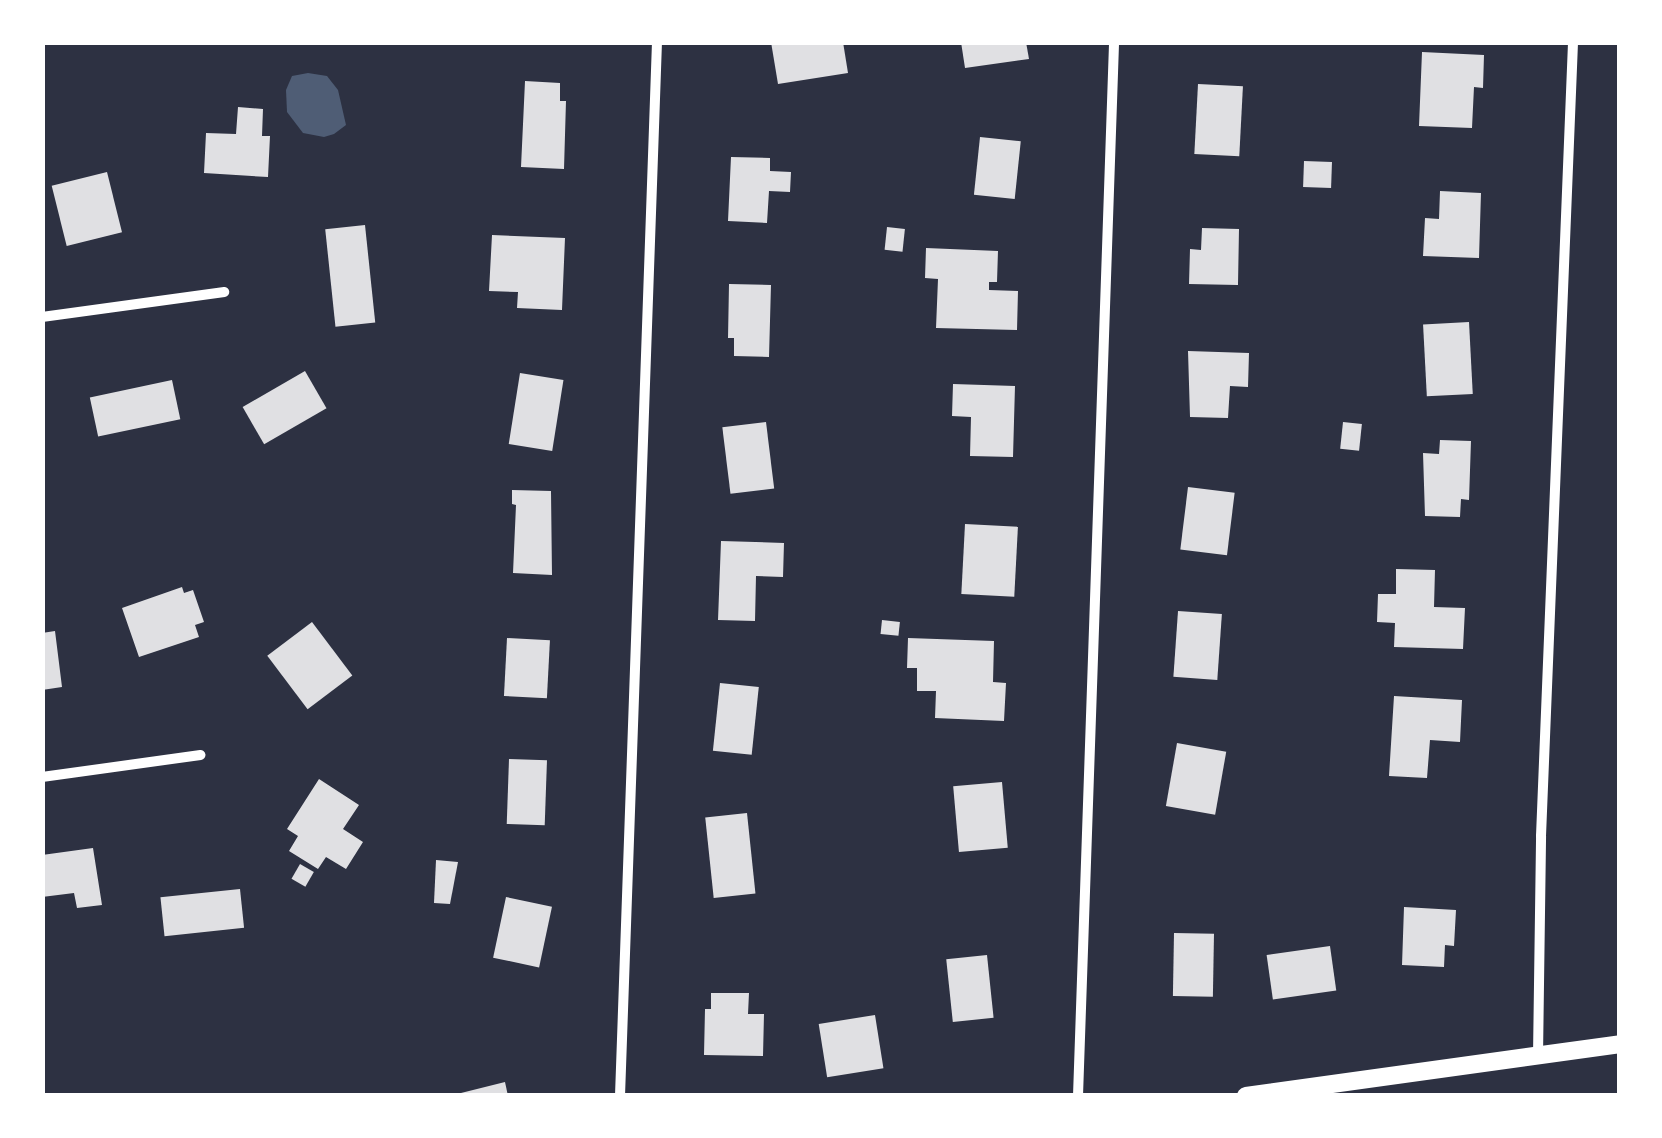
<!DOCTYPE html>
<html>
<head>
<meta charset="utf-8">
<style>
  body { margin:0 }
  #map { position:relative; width:1662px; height:1138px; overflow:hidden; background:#2d3142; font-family:Montserrat,sans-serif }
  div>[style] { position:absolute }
  .water>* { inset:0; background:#4f5d75 }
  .building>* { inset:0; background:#e0e0e3; transform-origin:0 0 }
  .minor>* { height:10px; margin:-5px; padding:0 5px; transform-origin:5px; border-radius:5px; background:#fff }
  .tertiary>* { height:18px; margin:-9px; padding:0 9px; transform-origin:9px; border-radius:9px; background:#fff }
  span { translate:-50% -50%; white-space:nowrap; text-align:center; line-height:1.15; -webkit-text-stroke:8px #fff; paint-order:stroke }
  .frame { position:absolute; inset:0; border:45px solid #fff; pointer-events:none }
</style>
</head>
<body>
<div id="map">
  <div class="water">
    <div style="clip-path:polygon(308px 73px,327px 76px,338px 90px,346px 125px,334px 134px,324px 137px,303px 133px,287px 112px,286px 90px,292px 76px)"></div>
  </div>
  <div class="building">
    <div style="clip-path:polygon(771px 42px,843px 42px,848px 73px,778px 84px)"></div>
    <div style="clip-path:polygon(961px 42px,1026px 42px,1029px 59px,965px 68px)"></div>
    <div style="clip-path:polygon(1422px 52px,1484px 55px,1483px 88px,1474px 87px,1472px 128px,1419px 126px)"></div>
    <div style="clip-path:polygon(525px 81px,560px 83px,560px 101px,566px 101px,564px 169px,521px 167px)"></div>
    <div style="left:1198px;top:84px;width:45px;height:70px;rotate:3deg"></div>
    <div style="clip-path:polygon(238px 107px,263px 109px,262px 136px,270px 136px,268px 177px,204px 173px,206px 133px,236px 134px)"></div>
    <div style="left:980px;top:137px;width:41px;height:58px;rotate:6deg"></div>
    <div style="clip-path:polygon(731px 157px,770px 158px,770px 171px,791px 172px,790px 192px,769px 191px,767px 223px,728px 221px)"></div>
    <div style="left:1304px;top:161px;width:28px;height:26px;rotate:2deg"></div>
    <div style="left:107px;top:172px;width:62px;height:57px;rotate:76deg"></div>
    <div style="clip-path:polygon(1440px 191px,1481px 193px,1479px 258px,1423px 256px,1425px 218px,1439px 219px)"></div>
    <div style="left:365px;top:225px;width:98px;height:40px;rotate:84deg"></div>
    <div style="left:887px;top:227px;width:18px;height:23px;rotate:6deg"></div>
    <div style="clip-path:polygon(1202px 228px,1239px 229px,1238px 285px,1189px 284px,1190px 249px,1201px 250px)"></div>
    <div style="clip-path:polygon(492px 235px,565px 238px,562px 310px,517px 308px,518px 292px,489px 291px)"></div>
    <div style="clip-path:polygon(926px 248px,998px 251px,997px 282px,989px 282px,989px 290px,1018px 291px,1017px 330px,936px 328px,938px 279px,925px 278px)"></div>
    <div style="clip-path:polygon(729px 284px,771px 285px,769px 357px,734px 356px,734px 338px,728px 338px)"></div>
    <div style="left:1469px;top:322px;width:72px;height:46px;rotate:87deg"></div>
    <div style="clip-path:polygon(1188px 351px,1249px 353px,1248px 387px,1230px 386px,1228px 418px,1190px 417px)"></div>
    <div style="left:305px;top:371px;width:43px;height:72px;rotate:60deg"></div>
    <div style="left:520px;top:373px;width:44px;height:72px;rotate:9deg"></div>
    <div style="left:172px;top:380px;width:40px;height:84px;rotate:78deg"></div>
    <div style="clip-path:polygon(953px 384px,1015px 386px,1013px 457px,970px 456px,971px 417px,952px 416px)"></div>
    <div style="left:766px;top:422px;width:67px;height:44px;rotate:83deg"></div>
    <div style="left:1343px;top:422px;width:19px;height:27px;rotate:6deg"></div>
    <div style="clip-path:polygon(1440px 440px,1471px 441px,1469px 500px,1461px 499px,1460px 517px,1425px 516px,1423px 453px,1439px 454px)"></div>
    <div style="left:1188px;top:487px;width:47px;height:63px;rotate:7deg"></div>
    <div style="clip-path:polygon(512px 490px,551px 491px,552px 575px,513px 573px,516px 505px,512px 504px)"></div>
    <div style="left:965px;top:524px;width:53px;height:70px;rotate:3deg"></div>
    <div style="clip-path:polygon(721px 541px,784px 543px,783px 577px,756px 576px,755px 621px,718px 620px)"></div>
    <div style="clip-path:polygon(1396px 569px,1435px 570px,1434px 607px,1465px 608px,1463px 649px,1394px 647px,1395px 623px,1377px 622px,1378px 594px,1396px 594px)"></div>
    <div style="clip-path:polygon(182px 587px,184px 593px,193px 590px,204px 622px,195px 625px,199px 637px,139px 657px,122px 608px)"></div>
    <div style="left:1178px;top:611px;width:44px;height:66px;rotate:4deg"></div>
    <div style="left:882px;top:620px;width:18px;height:14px;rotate:6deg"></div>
    <div style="left:312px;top:622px;width:67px;height:56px;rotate:53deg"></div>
    <div style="clip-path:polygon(55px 631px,62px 687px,42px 690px,42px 633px)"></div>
    <div style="left:507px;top:638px;width:43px;height:58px;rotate:3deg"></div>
    <div style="clip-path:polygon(908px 638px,994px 641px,993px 682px,1006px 683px,1004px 721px,935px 718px,936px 691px,917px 691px,917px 668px,907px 668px)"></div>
    <div style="left:720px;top:683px;width:39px;height:68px;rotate:6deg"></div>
    <div style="clip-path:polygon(1394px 696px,1462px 700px,1460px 742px,1430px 740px,1427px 778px,1389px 776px)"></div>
    <div style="left:1177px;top:743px;width:50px;height:64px;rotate:10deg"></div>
    <div style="left:509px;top:759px;width:38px;height:65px;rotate:2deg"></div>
    <div style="clip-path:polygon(319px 779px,359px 805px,343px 829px,363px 842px,346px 869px,326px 857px,318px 869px,289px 851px,298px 836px,287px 829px)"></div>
    <div style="left:1002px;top:782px;width:66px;height:49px;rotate:85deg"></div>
    <div style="left:747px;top:813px;width:81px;height:42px;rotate:84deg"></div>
    <div style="clip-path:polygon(93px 848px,102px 905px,77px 908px,74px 893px,42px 897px,42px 855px)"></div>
    <div style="clip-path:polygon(436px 860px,458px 862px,450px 904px,434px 903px)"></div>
    <div style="left:300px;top:864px;width:16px;height:17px;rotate:30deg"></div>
    <div style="left:240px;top:889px;width:39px;height:80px;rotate:84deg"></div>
    <div style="left:506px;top:897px;width:47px;height:62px;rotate:12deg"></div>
    <div style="clip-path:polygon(1404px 907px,1456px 910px,1454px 946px,1445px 945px,1444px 967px,1402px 965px)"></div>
    <div style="left:1174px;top:933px;width:40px;height:63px;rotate:1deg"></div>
    <div style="left:1330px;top:946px;width:45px;height:64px;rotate:82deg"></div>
    <div style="left:987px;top:955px;width:63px;height:41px;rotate:84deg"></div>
    <div style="clip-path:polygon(711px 993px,749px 993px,748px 1014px,764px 1014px,763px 1056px,704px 1055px,705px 1009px,711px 1009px)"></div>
    <div style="left:875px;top:1015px;width:54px;height:57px;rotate:81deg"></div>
    <div style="clip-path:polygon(505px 1082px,508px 1096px,457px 1096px,457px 1094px)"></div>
  </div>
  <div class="minor">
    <div style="left:42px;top:317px;width:184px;rotate:-7.8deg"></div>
    <div style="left:42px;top:777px;width:160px;rotate:-7.9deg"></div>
    <div style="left:1538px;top:1056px;width:220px;rotate:-89.2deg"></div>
    <div style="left:1541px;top:836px;width:795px;rotate:-87.69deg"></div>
    <div style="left:620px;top:1096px;width:1055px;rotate:-87.99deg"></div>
    <div style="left:1078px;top:1096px;width:1055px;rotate:-88.04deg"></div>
  </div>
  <div class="tertiary">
    <div style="left:1246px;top:1096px;width:378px;rotate:-7.9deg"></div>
  </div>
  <div class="frame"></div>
</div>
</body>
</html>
